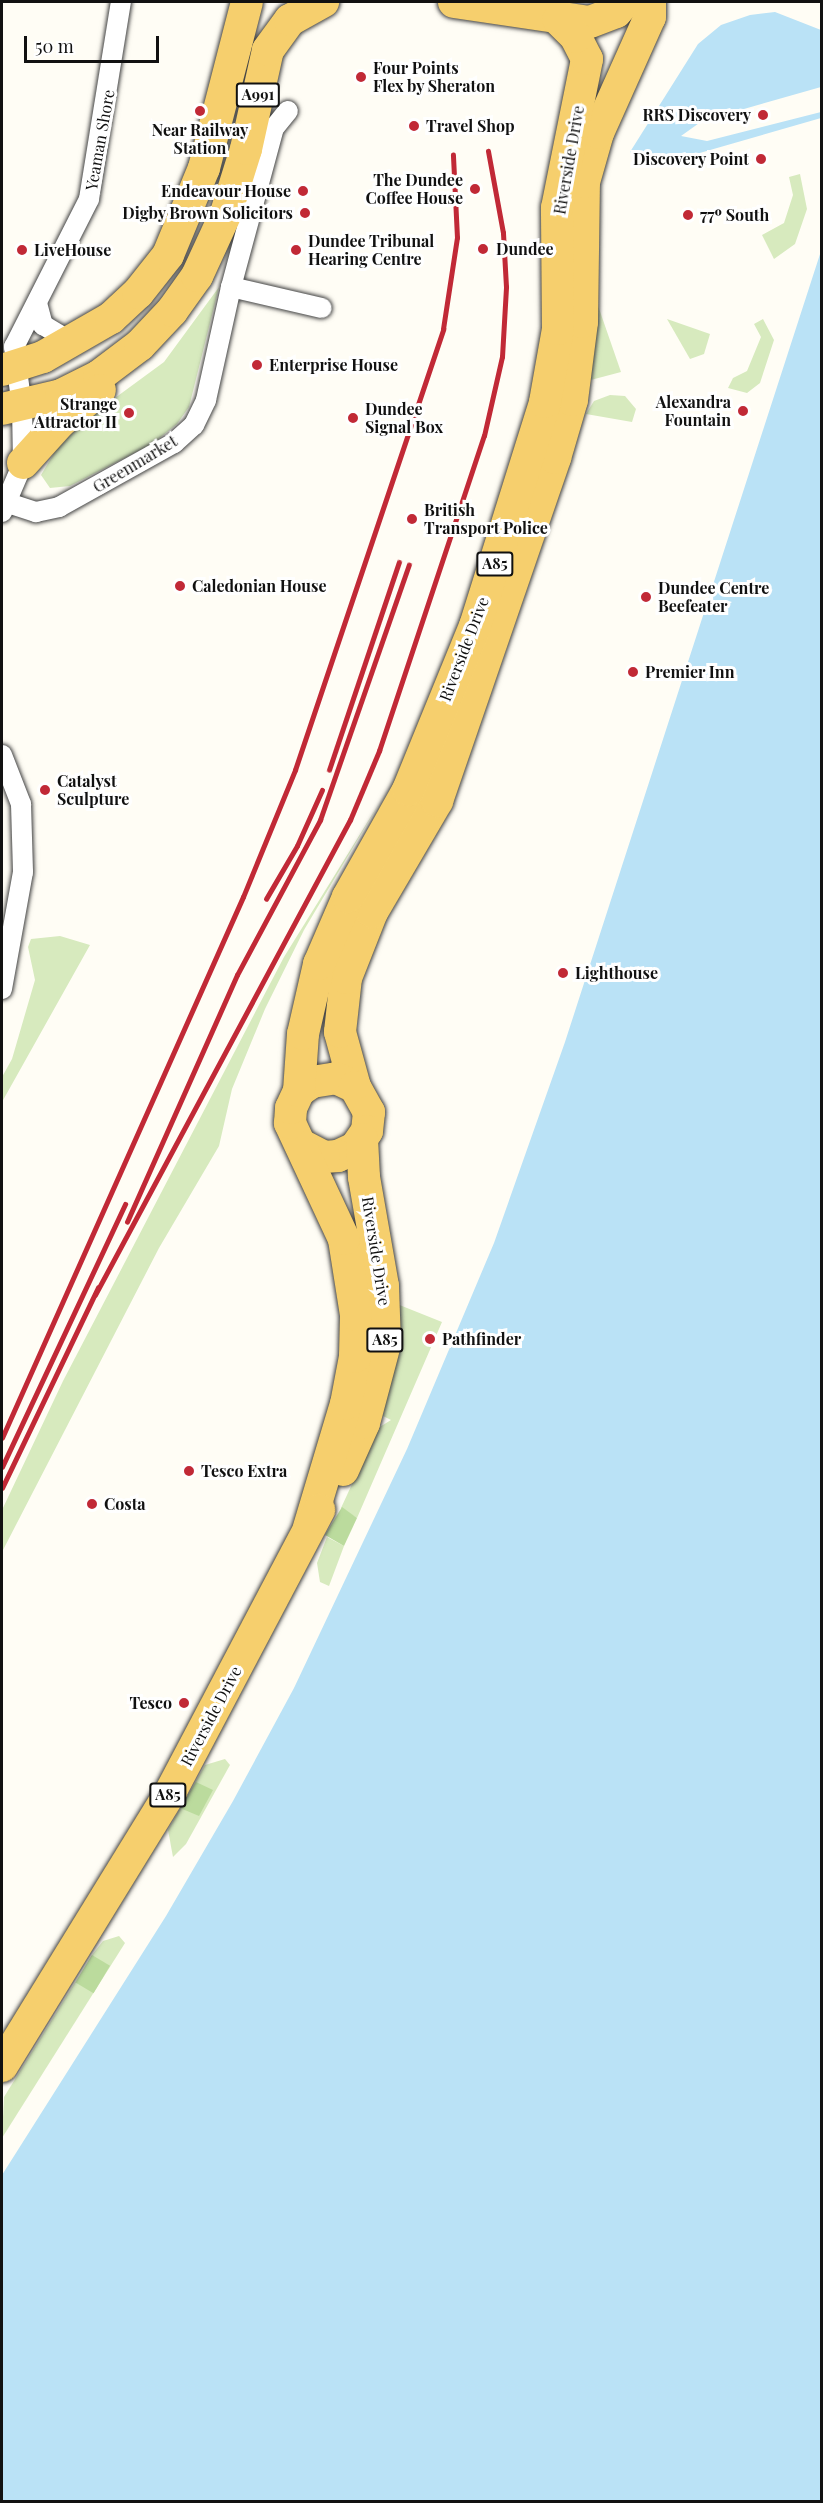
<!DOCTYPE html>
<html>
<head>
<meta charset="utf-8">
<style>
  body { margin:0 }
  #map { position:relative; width:823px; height:2503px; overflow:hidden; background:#fffdf5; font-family:"Playfair Display",serif }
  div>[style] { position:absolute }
  .green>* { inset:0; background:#d7eabe }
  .forest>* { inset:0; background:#bbdb9d; transform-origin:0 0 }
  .water>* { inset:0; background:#bae2f6 }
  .roads { filter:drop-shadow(0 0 2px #444) drop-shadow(0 0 2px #444) }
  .minor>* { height:20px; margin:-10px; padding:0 10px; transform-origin:10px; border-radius:10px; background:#fff }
  .primary>* { height:32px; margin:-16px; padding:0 16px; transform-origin:16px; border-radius:16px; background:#f6cf6d }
  .rail>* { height:4.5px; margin:-2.25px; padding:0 2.25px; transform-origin:2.25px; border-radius:2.25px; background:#c12936 }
  .dots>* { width:16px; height:16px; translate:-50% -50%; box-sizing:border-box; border:3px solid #fff; border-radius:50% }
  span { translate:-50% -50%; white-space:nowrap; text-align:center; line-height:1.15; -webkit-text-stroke:6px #fff; paint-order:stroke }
  .shield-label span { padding:2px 4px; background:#fff; border:2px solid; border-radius:4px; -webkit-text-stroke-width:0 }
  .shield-label { font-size:15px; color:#111; font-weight:700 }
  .poi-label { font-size:16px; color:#111; font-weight:700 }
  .left { translate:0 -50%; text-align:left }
  .right { translate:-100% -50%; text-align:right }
  .street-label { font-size:16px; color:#111 }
  .frame { position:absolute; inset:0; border:3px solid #111; pointer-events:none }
  .scale { position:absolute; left:24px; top:36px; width:135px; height:27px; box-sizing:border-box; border:3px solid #111; border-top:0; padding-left:8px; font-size:18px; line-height:21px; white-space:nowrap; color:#111; -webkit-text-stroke:4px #fff; paint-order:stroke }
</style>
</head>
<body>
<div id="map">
  <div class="green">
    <div style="clip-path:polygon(800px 174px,807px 209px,795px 244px,774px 259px,762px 235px,784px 223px,793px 195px,789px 177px)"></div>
    <div style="clip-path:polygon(219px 287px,189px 407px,177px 424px,152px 444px,70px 486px,50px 488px,41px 475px,56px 450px,85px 420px,164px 362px)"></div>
    <div style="clip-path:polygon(595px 297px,621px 372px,587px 381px)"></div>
    <div style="clip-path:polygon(667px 319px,710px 334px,704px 354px,690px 359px)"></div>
    <div style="clip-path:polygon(763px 319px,774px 340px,760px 383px,747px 393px,728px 388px,733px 378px,747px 371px,761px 337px,754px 324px)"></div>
    <div style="clip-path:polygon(610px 395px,625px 396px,636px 409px,632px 422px,586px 414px,594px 401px)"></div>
    <div style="clip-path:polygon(380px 802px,304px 930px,265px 1009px,232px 1089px,219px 1146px,159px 1248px,2px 1552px,2px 1510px,63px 1381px,284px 957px)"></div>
    <div style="clip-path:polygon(60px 936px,90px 945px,2px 1102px,2px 1077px,12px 1059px,35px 980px,28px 947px,31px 939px)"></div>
    <div style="clip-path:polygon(397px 1304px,442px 1322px,357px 1518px,341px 1508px,378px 1428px,391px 1420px,383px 1416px)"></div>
    <div style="clip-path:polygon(327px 1537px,344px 1546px,329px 1586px,320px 1582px,317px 1563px)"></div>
    <div style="clip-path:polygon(225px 1759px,230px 1765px,186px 1844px,173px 1857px,168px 1830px,205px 1765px)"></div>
    <div style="clip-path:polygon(119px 1936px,125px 1943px,2px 2138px,4px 2097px,92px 1955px,103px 1941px)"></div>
  </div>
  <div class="forest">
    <div style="clip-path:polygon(342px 1507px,357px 1518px,344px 1546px,325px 1535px)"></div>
    <div style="clip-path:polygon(196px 1782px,213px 1790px,199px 1816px,180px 1808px)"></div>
    <div style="left:92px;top:1955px;width:21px;height:32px;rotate:31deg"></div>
  </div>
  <div class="water">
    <div style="clip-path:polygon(775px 12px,821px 30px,821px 87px,702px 121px,681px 136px,707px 141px,821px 112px,821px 118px,651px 167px,630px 152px,698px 44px,721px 25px,750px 15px)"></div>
    <div style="clip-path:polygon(821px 251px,821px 2501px,2px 2501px,2px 2175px,166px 1916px,233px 1801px,294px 1688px,407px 1449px,494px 1243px,565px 1042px)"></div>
  </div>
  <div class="roads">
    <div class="minor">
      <div style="left:231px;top:287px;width:93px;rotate:13deg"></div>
      <div style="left:37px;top:303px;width:23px;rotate:75deg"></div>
      <div style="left:43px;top:325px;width:35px;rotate:31deg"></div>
      <div style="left:5px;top:502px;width:33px;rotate:18deg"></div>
      <div style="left:36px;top:512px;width:24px;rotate:-12deg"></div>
      <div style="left:59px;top:507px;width:132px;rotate:-29.1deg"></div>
      <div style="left:174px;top:443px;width:27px;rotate:-42deg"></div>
      <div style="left:194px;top:425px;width:28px;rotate:-64deg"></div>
      <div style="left:206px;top:400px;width:116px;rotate:-77.5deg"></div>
      <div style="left:231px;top:287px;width:165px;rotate:-74.9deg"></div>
      <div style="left:274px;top:128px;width:22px;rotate:-51deg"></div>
      <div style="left:2px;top:512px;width:53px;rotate:-66.8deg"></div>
      <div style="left:23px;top:463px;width:56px;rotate:-91deg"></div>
      <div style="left:22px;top:407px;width:61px;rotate:-97.6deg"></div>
      <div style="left:14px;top:347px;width:166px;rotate:-63.1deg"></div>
      <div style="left:89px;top:199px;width:200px;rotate:-80.8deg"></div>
      <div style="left:2px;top:755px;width:53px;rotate:68.8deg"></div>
      <div style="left:21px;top:804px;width:68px;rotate:88.3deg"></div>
      <div style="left:23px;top:872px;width:119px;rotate:100.2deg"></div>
    </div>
    <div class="primary">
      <div style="left:454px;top:2px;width:137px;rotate:8.4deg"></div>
      <div style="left:590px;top:22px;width:28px;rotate:-21deg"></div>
      <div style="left:616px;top:12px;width:13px;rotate:-48deg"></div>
      <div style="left:2px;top:370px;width:43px;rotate:-17.6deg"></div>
      <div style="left:43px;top:357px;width:78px;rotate:-29.8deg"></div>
      <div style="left:111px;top:318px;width:37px;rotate:-43deg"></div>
      <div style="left:138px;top:293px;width:48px;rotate:-51.7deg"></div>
      <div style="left:168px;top:255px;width:94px;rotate:-67.5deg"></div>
      <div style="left:204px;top:168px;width:171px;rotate:-75.5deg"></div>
      <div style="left:2px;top:409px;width:61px;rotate:-13.3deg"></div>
      <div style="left:61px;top:395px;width:42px;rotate:-26.6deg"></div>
      <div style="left:99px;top:376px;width:51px;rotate:-37.1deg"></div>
      <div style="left:140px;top:345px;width:47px;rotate:-46.7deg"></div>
      <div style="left:172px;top:311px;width:43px;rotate:-54.5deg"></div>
      <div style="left:197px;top:276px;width:69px;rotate:-65.3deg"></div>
      <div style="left:226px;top:213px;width:67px;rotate:-72.6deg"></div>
      <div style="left:246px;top:149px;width:101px;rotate:-77.5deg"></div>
      <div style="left:268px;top:50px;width:37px;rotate:-54deg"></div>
      <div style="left:290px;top:20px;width:38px;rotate:-29deg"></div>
      <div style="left:23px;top:463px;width:55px;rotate:-47.9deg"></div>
      <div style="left:60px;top:422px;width:51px;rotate:-38.7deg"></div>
      <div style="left:355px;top:1087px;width:57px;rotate:-105.3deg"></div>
      <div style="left:340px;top:1032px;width:54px;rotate:-83.7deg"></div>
      <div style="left:346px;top:978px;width:71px;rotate:-68.5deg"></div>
      <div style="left:372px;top:912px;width:129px;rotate:-59.6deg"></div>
      <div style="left:437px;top:801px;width:363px;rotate:-71deg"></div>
      <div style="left:555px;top:458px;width:60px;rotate:-73.7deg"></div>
      <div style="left:572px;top:400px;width:79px;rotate:-82.7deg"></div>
      <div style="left:582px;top:322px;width:140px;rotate:-89.2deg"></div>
      <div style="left:584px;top:182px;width:51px;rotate:-74.1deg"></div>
      <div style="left:598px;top:133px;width:127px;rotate:-65.9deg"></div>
      <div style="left:650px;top:17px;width:15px;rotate:-90deg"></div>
      <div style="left:299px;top:1091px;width:16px;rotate:-35deg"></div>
      <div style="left:312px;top:1082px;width:24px;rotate:-9deg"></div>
      <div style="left:336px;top:1078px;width:21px;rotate:25deg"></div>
      <div style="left:355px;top:1087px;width:29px;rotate:61deg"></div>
      <div style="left:369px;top:1112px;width:19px;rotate:96deg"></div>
      <div style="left:367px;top:1131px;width:21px;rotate:125deg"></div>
      <div style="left:355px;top:1148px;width:19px;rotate:155deg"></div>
      <div style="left:338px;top:1156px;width:14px;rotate:176deg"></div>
      <div style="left:324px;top:1157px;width:26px;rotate:-152deg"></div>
      <div style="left:343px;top:1470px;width:51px;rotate:-65.9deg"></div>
      <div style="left:364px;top:1423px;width:82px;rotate:-75.1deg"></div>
      <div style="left:385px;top:1344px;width:58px;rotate:-92deg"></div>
      <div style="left:383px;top:1286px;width:111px;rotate:-99.9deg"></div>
      <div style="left:364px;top:1177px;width:38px;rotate:-93deg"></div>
      <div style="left:309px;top:1527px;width:128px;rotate:-73.3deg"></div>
      <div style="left:346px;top:1404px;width:48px;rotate:-79.2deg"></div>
      <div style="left:355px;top:1357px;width:42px;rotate:-88.6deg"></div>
      <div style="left:356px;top:1315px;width:77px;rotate:-99deg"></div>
      <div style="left:344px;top:1239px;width:128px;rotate:-115deg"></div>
      <div style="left:290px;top:1123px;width:15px;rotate:-86deg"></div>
      <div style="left:291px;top:1108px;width:19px;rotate:-65deg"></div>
      <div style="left:299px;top:1091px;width:57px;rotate:-86deg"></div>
      <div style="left:303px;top:1034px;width:72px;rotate:-77.1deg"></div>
      <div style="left:319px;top:964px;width:73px;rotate:-66.6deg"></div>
      <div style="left:348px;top:897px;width:123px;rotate:-60.7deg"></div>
      <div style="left:408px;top:790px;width:177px;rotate:-67.8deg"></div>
      <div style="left:475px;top:626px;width:235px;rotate:-72.6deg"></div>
      <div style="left:545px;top:402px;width:74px;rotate:-79.9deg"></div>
      <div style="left:558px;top:329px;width:121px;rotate:-90.5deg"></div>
      <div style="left:557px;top:208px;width:152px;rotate:-78.6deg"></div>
      <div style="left:587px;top:59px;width:25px;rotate:-117deg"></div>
      <div style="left:576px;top:37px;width:25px;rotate:-135deg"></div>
      <div style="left:2px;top:2066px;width:323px;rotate:-58.4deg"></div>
      <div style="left:171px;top:1791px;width:318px;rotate:-62.2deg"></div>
    </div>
  </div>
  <div class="rail">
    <div style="left:329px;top:770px;width:219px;rotate:-71.4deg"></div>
    <div style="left:266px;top:899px;width:61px;rotate:-59.7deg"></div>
    <div style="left:297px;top:846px;width:61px;rotate:-65.9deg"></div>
    <div style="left:127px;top:1222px;width:270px;rotate:-66deg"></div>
    <div style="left:237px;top:975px;width:176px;rotate:-61.8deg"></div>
    <div style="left:320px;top:820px;width:270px;rotate:-70.8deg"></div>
    <div style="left:95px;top:1295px;width:539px;rotate:-61.77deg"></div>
    <div style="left:350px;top:820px;width:75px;rotate:-67.2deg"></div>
    <div style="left:379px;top:751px;width:332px;rotate:-71.6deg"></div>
    <div style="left:484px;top:436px;width:81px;rotate:-77.2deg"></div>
    <div style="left:502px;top:357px;width:70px;rotate:-86.7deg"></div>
    <div style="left:506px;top:287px;width:54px;rotate:-93.2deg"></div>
    <div style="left:503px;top:233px;width:83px;rotate:-100.4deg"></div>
    <div style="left:2px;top:1438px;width:592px;rotate:-65.99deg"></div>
    <div style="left:243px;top:897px;width:137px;rotate:-67.7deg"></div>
    <div style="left:295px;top:770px;width:465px;rotate:-71.4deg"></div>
    <div style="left:443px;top:329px;width:92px;rotate:-81.3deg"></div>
    <div style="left:457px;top:238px;width:83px;rotate:-92.8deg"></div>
    <div style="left:2px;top:1467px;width:290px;rotate:-64.9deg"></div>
    <div style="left:2px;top:1488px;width:222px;rotate:-64.4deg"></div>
  </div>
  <div class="dots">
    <div style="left:361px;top:77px;background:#c12936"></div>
    <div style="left:200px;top:111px;background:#c12936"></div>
    <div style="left:763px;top:115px;background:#c12936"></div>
    <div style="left:414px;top:126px;background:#c12936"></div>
    <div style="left:761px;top:159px;background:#c12936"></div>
    <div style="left:475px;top:189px;background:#c12936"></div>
    <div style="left:303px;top:191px;background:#c12936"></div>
    <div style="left:305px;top:213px;background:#c12936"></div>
    <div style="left:688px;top:215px;background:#c12936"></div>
    <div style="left:483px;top:249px;background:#c12936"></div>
    <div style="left:22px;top:250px;background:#c12936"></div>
    <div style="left:296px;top:250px;background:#c12936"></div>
    <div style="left:257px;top:365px;background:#c12936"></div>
    <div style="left:743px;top:411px;background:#c12936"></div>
    <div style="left:129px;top:413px;background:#c12936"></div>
    <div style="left:353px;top:418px;background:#c12936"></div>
    <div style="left:412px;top:519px;background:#c12936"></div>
    <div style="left:180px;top:586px;background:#c12936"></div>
    <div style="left:646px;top:597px;background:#c12936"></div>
    <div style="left:633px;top:672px;background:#c12936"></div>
    <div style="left:45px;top:790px;background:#c12936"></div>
    <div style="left:563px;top:973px;background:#c12936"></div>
    <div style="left:430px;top:1339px;background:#c12936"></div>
    <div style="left:189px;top:1471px;background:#c12936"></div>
    <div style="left:92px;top:1504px;background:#c12936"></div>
    <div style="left:184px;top:1703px;background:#c12936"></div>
  </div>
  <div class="shield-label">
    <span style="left:258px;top:95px">A991</span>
    <span style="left:495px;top:564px">A85</span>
    <span style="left:385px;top:1340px">A85</span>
    <span style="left:168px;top:1795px">A85</span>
  </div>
  <div class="poi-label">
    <span class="left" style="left:373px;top:77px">Four Points<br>Flex by Sheraton</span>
    <span class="right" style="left:751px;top:115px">RRS Discovery</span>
    <span class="left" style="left:426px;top:126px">Travel Shop</span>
    <span style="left:200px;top:139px">Near Railway<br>Station</span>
    <span class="right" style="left:749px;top:159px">Discovery Point</span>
    <span class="right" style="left:463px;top:189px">The Dundee<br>Coffee House</span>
    <span class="right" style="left:291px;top:191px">Endeavour House</span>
    <span class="right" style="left:293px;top:213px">Digby Brown Solicitors</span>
    <span class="left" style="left:700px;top:215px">77º South</span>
    <span class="left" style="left:308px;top:250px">Dundee Tribunal<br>Hearing Centre</span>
    <span class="left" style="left:496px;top:249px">Dundee</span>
    <span class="left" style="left:34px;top:250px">LiveHouse</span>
    <span class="left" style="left:269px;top:365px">Enterprise House</span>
    <span class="right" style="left:731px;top:411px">Alexandra<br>Fountain</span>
    <span class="right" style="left:117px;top:413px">Strange<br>Attractor II</span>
    <span class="left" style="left:365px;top:418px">Dundee<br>Signal Box</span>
    <span class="left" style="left:424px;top:519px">British<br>Transport Police</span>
    <span class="left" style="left:192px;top:586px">Caledonian House</span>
    <span class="left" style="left:658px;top:597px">Dundee Centre<br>Beefeater</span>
    <span class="left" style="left:645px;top:672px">Premier Inn</span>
    <span class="left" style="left:57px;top:790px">Catalyst<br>Sculpture</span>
    <span class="left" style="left:575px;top:973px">Lighthouse</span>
    <span class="left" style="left:442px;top:1339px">Pathfinder</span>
    <span class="left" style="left:201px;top:1471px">Tesco Extra</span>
    <span class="left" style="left:104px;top:1504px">Costa</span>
    <span class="right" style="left:172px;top:1703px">Tesco</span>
  </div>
  <div class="street-label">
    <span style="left:100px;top:140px;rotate:-80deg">Yeaman Shore</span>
    <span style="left:569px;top:160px;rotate:-80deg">Riverside Drive</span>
    <span style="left:135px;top:464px;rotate:-31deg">Greenmarket</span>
    <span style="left:464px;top:649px;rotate:-69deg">Riverside Drive</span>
    <span style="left:376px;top:1251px;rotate:81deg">Riverside Drive</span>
    <span style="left:211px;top:1716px;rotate:-62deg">Riverside Drive</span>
  </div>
  <div class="frame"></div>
  <div class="scale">50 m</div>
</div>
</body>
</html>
